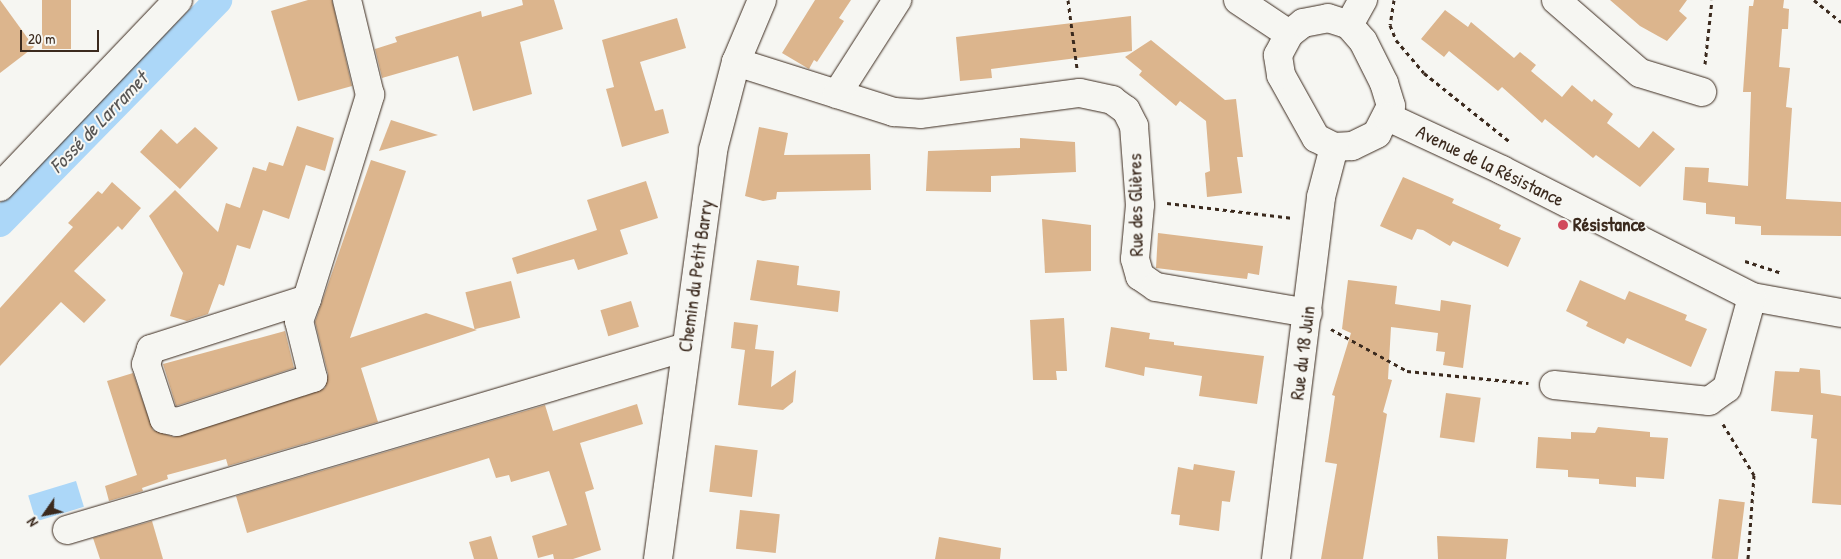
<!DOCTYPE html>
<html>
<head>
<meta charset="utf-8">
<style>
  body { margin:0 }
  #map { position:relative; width:1841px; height:559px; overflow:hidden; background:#f6f6f2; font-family:"Patrick Hand",sans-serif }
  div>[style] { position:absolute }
  .water>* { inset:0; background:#acd7f8; transform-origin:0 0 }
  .canal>* { height:28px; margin:-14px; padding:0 14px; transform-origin:14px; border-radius:14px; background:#acd7f8 }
  .building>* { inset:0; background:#dcb58d; transform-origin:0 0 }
  .path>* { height:3px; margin-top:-1.5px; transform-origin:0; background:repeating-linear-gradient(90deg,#3b2a1e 0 4px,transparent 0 8px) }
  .roads { filter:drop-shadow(0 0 1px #3b2a1e) drop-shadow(0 0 1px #3b2a1e) }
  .minor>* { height:28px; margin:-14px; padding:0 14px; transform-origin:14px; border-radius:14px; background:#f6f6f2 }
  .dots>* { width:14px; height:14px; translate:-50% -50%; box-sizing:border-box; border:2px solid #f6f6f2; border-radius:50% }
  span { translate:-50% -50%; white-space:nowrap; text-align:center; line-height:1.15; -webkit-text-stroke:4px #f6f6f2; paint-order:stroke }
  .street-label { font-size:19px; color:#3b2a1e }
  .poi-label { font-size:19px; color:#3b2a1e; font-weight:700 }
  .left { translate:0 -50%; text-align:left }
  .water-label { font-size:20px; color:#575554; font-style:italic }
  .north { position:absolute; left:20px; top:489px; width:50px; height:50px; -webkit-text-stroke:4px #f6f6f2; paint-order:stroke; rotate:237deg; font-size:14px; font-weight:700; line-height:20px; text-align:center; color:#3b2a1e }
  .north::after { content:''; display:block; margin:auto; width:18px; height:22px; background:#3b2a1e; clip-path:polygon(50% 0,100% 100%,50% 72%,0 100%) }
  .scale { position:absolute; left:20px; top:30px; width:79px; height:22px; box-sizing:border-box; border:2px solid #3b2a1e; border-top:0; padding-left:6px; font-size:15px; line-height:18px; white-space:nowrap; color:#3b2a1e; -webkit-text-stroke:4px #f6f6f2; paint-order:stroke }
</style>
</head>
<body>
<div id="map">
  <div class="water">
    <div style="left:76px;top:481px;width:27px;height:50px;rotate:73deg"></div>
  </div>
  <div class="canal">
    <div style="left:0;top:223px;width:312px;rotate:-45.6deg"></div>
  </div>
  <div class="building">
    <div style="clip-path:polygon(0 0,34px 47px,0 73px)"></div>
    <div style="left:42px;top:0;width:29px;height:49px"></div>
    <div style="clip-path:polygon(308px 0,332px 0,352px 86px,298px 101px,271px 11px)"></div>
    <div style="clip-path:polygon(522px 0,554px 0,563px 29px,520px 42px,532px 94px,473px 111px,458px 56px,382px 78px,375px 49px,397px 42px,395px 37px,481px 11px,482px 17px,523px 5px)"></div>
    <div style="clip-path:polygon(815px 0,851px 0,839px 18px,844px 21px,817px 62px,814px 60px,809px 69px,782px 53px)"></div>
    <div style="clip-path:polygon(1610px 0,1687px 0,1679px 11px,1687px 18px,1667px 41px,1640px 26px)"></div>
    <div style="clip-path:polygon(1754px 0,1784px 0,1783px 8px,1789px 9px,1788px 29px,1782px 29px,1779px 67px,1790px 68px,1786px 107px,1792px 108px,1786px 199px,1841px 202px,1841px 236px,1761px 235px,1761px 226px,1735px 224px,1735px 217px,1706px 214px,1706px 203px,1683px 200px,1685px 167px,1709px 168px,1708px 182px,1748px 186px,1751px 92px,1743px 92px,1749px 6px,1753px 6px)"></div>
    <div style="clip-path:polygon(1445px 10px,1468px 27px,1471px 22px,1514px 58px,1520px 52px,1536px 65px,1531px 71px,1562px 97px,1572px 85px,1592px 102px,1594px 99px,1613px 114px,1607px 123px,1639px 148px,1653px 131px,1675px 149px,1640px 187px,1596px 155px,1593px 158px,1545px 119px,1542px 123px,1502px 87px,1498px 91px,1449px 51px,1444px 57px,1421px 39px)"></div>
    <div style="clip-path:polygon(1131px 16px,1132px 51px,991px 69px,992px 78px,960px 81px,956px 37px)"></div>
    <div style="clip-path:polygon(677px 18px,686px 48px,640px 62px,655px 111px,663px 109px,669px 133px,622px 147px,606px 89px,614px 87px,602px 40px)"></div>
    <div style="clip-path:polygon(1151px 40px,1225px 100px,1236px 99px,1243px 157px,1237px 157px,1242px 193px,1207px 197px,1205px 173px,1210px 171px,1206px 121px,1180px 101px,1176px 106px,1139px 75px,1142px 71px,1125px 57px)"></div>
    <div style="clip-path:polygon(391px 120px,438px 135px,379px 151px)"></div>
    <div style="clip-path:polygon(297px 126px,334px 138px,325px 171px,306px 165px,289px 219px,263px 210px,250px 249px,237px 245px,224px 286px,219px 284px,208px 314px,187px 321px,170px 316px,183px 273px,149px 216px,175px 190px,218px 232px,226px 203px,240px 208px,253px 167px,266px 171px,269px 162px,283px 166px)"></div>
    <div style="clip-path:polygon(195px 127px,218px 148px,180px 189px,140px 152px,161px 129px,177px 144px)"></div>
    <div style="clip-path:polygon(759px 127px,788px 133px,784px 155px,870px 154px,871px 190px,777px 192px,776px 199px,763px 201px,745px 196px)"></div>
    <div style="clip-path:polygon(1020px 138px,1075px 142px,1076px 172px,991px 176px,991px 192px,926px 191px,928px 151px,1020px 148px)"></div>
    <div style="clip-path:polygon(371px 160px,406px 171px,350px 338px,426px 313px,477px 330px,361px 368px,378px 422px,228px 466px,226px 459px,167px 475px,168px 479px,142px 488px,143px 491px,109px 501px,105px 486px,137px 475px,107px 381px,133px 373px,153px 430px,174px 437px,325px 388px,328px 374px,315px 322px)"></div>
    <div style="clip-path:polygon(1403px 177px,1454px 199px,1452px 203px,1501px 225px,1499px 229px,1521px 238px,1508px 267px,1453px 241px,1450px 246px,1423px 230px,1417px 229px,1412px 240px,1380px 226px)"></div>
    <div style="clip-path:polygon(646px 181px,658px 218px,620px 230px,628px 254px,578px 270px,574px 259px,517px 274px,512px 258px,597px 230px,587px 200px)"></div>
    <div style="clip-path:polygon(112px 182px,141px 208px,122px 230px,118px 226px,74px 271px,106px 300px,84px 323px,61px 302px,0 366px,0 308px,73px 227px,68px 223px,98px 191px,102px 194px)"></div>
    <div style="clip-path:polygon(1042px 219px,1091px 225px,1091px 271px,1045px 273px)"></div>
    <div style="clip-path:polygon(1158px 233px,1263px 246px,1259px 275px,1248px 273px,1247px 279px,1156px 268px)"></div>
    <div style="clip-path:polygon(757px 260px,799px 266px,797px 285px,840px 291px,838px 312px,750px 300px)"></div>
    <div style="clip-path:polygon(1348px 280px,1397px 286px,1395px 304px,1440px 311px,1441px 300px,1471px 305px,1463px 368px,1443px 365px,1445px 352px,1436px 351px,1438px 333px,1391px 327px,1388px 379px,1392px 380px,1383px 412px,1387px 414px,1363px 559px,1321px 559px,1337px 464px,1325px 462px,1335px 396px,1332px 395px,1351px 333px,1342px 329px)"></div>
    <div style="clip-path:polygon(1580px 280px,1625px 300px,1629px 291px,1687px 315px,1685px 320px,1707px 329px,1691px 367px,1627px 338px,1624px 344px,1586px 326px,1588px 322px,1566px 311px)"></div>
    <div style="left:511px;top:281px;width:38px;height:47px;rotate:76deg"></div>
    <div style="left:631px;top:301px;width:27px;height:32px;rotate:73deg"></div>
    <div style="clip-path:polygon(1064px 318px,1067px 371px,1056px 371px,1057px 380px,1033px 380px,1030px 320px)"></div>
    <div style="clip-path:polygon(734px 322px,758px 325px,755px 349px,774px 351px,771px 387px,796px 370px,793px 402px,783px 410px,738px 405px,745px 350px,731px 348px)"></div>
    <div style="clip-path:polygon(1111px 327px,1150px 333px,1149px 339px,1174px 342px,1174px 345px,1264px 356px,1257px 404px,1199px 396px,1202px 376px,1145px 367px,1144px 376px,1105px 367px)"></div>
    <div style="clip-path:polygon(285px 331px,294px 368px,176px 406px,163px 364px)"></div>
    <div style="clip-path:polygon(1800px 368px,1820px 370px,1821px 393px,1841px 396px,1841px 505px,1812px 503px,1817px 439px,1811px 438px,1813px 415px,1771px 411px,1775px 371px,1799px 372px)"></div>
    <div style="left:1446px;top:393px;width:35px;height:45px;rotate:8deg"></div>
    <div style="clip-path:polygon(637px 404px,643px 424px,580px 443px,594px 489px,585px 492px,601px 550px,573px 559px,554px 559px,553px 554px,538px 558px,532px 536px,567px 525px,549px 471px,511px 482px,509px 475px,496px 478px,489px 458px,247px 533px,236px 496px,545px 405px,553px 431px)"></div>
    <div style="clip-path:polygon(1598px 427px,1650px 432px,1650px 437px,1668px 438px,1664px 479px,1636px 477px,1636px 487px,1599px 484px,1599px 479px,1568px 477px,1568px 470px,1536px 468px,1538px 437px,1571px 439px,1571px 432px,1595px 433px)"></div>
    <div style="left:715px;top:445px;width:43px;height:47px;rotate:7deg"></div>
    <div style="clip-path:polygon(1194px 464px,1235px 471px,1230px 502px,1222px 501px,1219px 531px,1179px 525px,1180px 515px,1171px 514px,1178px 467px,1193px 470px)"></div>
    <div style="left:1719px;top:499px;width:26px;height:60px;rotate:7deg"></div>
    <div style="left:740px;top:510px;width:40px;height:39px;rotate:6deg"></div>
    <div style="clip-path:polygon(152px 521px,163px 559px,100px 559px,93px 538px)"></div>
    <div style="clip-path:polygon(491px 536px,498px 559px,474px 559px,469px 542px)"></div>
    <div style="clip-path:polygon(1437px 536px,1508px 539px,1506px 559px,1438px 559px)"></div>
    <div style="clip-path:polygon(939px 537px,1001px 548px,1000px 559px,935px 559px)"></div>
  </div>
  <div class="path">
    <div style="left:1068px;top:0;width:69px;rotate:82.5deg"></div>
    <div style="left:1394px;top:0;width:25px;rotate:99deg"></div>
    <div style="left:1390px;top:25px;width:16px;rotate:68deg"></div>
    <div style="left:1396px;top:40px;width:43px;rotate:49.7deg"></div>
    <div style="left:1424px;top:73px;width:110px;rotate:38.7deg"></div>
    <div style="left:1814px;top:0;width:35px;rotate:39deg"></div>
    <div style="left:1705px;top:64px;width:64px;rotate:-83.8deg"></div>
    <div style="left:1167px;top:203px;width:127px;rotate:6.8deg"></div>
    <div style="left:1745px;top:261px;width:39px;rotate:18deg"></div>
    <div style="left:1331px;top:329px;width:87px;rotate:28.9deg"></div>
    <div style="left:1407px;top:371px;width:122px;rotate:5.7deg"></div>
    <div style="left:1723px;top:424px;width:60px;rotate:58.7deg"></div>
    <div style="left:1754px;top:475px;width:84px;rotate:94.1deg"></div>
  </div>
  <div class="roads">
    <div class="minor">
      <div style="left:1238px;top:0;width:61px;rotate:33.7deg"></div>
      <div style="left:1556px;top:0;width:111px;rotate:41deg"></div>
      <div style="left:1640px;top:73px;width:65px;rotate:17deg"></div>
      <div style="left:1328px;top:18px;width:22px;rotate:18deg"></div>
      <div style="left:1349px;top:25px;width:21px;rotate:49deg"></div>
      <div style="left:1363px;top:41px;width:47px;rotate:63.4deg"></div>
      <div style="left:1384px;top:83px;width:24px;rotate:73deg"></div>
      <div style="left:1391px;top:106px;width:31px;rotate:117deg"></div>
      <div style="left:1377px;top:134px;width:28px;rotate:154deg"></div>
      <div style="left:1352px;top:146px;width:18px;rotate:177deg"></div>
      <div style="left:1334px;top:147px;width:20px;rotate:-153deg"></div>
      <div style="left:1316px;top:138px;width:72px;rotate:-119.1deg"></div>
      <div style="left:1281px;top:75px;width:20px;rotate:-99deg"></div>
      <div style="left:1278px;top:55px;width:24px;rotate:-62deg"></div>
      <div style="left:1289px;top:34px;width:18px;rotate:-38deg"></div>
      <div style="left:1303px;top:23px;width:25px;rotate:-11deg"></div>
      <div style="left:1349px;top:25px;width:29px;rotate:-61deg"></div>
      <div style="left:736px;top:62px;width:166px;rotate:17.6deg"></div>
      <div style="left:894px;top:112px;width:26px;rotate:4deg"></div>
      <div style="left:920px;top:114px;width:161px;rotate:-7.5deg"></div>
      <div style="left:1080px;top:93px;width:33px;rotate:12deg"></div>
      <div style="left:1112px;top:100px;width:17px;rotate:36deg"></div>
      <div style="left:1126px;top:110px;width:18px;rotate:63deg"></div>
      <div style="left:1134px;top:126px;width:79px;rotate:85.7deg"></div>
      <div style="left:1140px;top:205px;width:54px;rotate:95.3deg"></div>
      <div style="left:1135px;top:259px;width:18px;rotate:74deg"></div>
      <div style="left:1140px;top:276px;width:19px;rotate:35deg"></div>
      <div style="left:1156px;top:287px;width:154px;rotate:9.7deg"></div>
      <div style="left:837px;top:94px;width:112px;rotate:-57.4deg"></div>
      <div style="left:1388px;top:117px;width:126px;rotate:24.9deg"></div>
      <div style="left:1502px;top:170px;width:280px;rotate:26.9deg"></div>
      <div style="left:1752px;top:297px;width:90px;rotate:10.2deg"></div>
      <div style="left:0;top:187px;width:258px;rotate:-46.4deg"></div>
      <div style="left:307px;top:299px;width:164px;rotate:162.2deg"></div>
      <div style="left:151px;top:349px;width:16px;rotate:108deg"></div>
      <div style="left:146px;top:364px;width:58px;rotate:71.9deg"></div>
      <div style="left:164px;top:419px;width:13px;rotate:13deg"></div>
      <div style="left:177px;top:422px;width:143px;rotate:-17.9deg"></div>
      <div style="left:313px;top:378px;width:59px;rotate:-103.8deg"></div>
      <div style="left:299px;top:321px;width:23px;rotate:-70deg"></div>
      <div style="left:307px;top:299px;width:214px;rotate:-72.8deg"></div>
      <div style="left:370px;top:95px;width:98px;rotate:-103.6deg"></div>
      <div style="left:1554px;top:385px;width:156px;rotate:5.9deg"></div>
      <div style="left:1709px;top:401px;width:22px;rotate:-36deg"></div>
      <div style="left:1727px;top:388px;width:94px;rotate:-74.6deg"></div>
      <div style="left:67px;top:530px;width:645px;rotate:-16.47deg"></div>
      <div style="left:658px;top:559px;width:413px;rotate:-82.3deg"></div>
      <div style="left:713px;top:150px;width:91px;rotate:-75.4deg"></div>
      <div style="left:736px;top:62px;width:67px;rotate:-67.2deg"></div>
      <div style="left:1276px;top:559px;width:365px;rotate:-82.9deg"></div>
      <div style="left:1321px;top:197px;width:52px;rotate:-75.4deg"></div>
    </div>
  </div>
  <div class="dots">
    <div style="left:1563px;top:225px;background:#d1495b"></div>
  </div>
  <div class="street-label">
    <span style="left:1490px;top:166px;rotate:26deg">Avenue de la Résistance</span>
    <span style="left:1136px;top:205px;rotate:-91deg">Rue des Glières</span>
    <span style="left:696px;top:276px;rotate:-82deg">Chemin du Petit Barry</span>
    <span style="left:1303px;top:353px;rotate:-83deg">Rue du 18 Juin</span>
  </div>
  <div class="poi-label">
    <span class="left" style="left:1573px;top:225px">Résistance</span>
  </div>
  <div class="water-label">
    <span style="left:98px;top:122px;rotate:-46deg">Fossé de Larramet</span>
  </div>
  <div class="north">N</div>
  <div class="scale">20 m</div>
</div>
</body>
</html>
